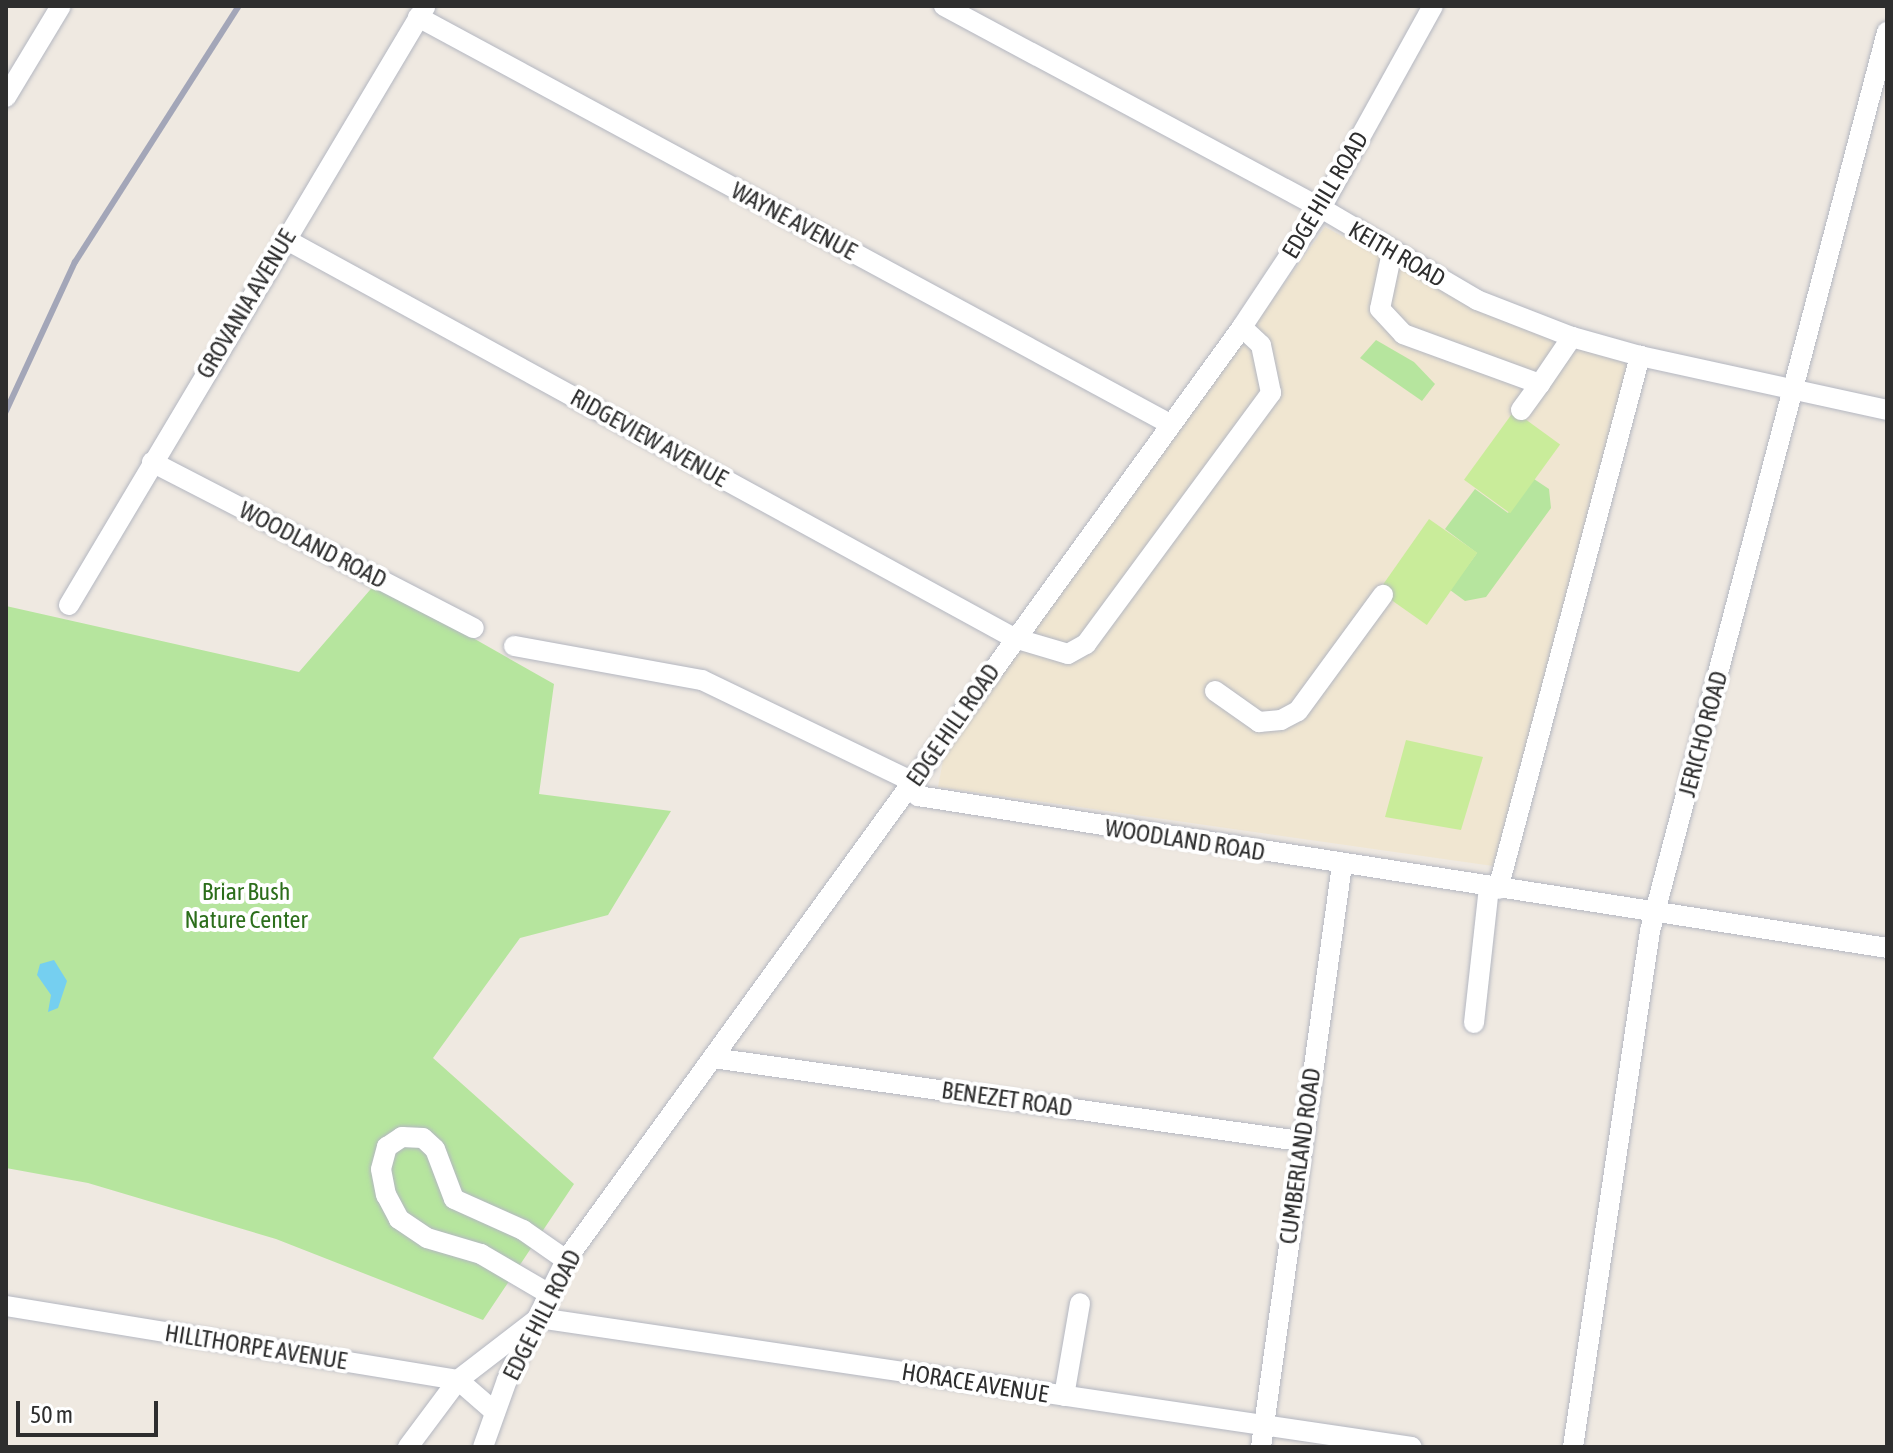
<!DOCTYPE html>
<html>
<head>
<meta charset="utf-8">
<style>
  body { margin:0 }
  #map { position:relative; width:1893px; height:1453px; overflow:hidden; background:#efe9e1; font-family:"Asap Condensed",sans-serif }
  div>[style] { position:absolute }
  .education>* { inset:0; background:#f0e6d1 }
  .green>* { inset:0; background:#b6e59e }
  .pitch>* { inset:0; background:#c9ec9a; transform-origin:0 0 }
  .water>* { inset:0; background:#75cff0 }
  .roads { filter:drop-shadow(0 0 2px #b4b7c1) drop-shadow(0 0 2px #b4b7c1) }
  .minor>* { height:20px; margin:-10px; padding:0 10px; transform-origin:10px; border-radius:10px; background:#fff }
  .rail>* { height:6px; margin:-3px; padding:0 3px; transform-origin:3px; border-radius:3px; background:#a3a6b8 }
  span { translate:-50% -50%; white-space:nowrap; text-align:center; line-height:1.15; -webkit-text-stroke:8px #fff; paint-order:stroke }
  .street-label { font-size:24px; color:#2e2e2e }
  .park-label { font-size:24px; color:#2c6e1b }
  .frame { position:absolute; inset:0; border:8px solid #2e2e2e; pointer-events:none }
  .scale { position:absolute; left:16px; top:1401px; width:142px; height:36px; box-sizing:border-box; border:4px solid #2e2e2e; border-top:0; padding-left:10px; font-size:24px; line-height:28px; white-space:nowrap; color:#2e2e2e; -webkit-text-stroke:6px #fff; paint-order:stroke }
</style>
</head>
<body>
<div id="map">
  <div class="education">
    <div style="clip-path:polygon(1325px 227px,1474px 307px,1632px 365px,1493px 866px,938px 787px,944px 755px)"></div>
  </div>
  <div class="green">
    <div style="clip-path:polygon(1376px 340px,1414px 362px,1435px 384px,1422px 401px,1360px 358px)"></div>
    <div style="clip-path:polygon(1534px 479px,1549px 489px,1551px 508px,1486px 597px,1465px 601px,1450px 590px,1477px 553px,1445px 529px,1475px 489px,1508px 513px)"></div>
    <div style="clip-path:polygon(376px 583px,554px 684px,539px 794px,671px 811px,608px 915px,520px 938px,433px 1058px,574px 1184px,483px 1320px,276px 1239px,88px 1183px,6px 1168px,6px 606px,299px 672px)"></div>
  </div>
  <div class="pitch">
    <div style="left:1514px;top:411px;width:57px;height:85px;rotate:36deg"></div>
    <div style="left:1429px;top:519px;width:59px;height:88px;rotate:35deg"></div>
    <div style="clip-path:polygon(1406px 740px,1483px 757px,1461px 830px,1385px 817px)"></div>
  </div>
  <div class="water">
    <div style="clip-path:polygon(54px 960px,67px 981px,58px 1008px,48px 1012px,51px 995px,37px 975px,40px 964px)"></div>
  </div>
  <div class="roads">
    <div class="minor">
      <div style="left:944px;top:6px;width:428px;rotate:28.2deg"></div>
      <div style="left:1321px;top:208px;width:181px;rotate:30.5deg"></div>
      <div style="left:1477px;top:300px;width:102px;rotate:21.3deg"></div>
      <div style="left:1572px;top:337px;width:71px;rotate:15.6deg"></div>
      <div style="left:1640px;top:356px;width:253px;rotate:12.3deg"></div>
      <div style="left:418px;top:17px;width:855px;rotate:28.42deg"></div>
      <div style="left:6px;top:97px;width:106px;rotate:-58.9deg"></div>
      <div style="left:285px;top:239px;width:831px;rotate:28.69deg"></div>
      <div style="left:1014px;top:638px;width:56px;rotate:16.5deg"></div>
      <div style="left:1068px;top:654px;width:21px;rotate:-29deg"></div>
      <div style="left:1086px;top:644px;width:312px;rotate:-53.6deg"></div>
      <div style="left:1271px;top:393px;width:49px;rotate:-101.8deg"></div>
      <div style="left:1261px;top:345px;width:26px;rotate:-137deg"></div>
      <div style="left:1392px;top:252px;width:58px;rotate:101.9deg"></div>
      <div style="left:1380px;top:309px;width:34px;rotate:47deg"></div>
      <div style="left:1403px;top:334px;width:146px;rotate:20.1deg"></div>
      <div style="left:1540px;top:384px;width:57px;rotate:-55.8deg"></div>
      <div style="left:1521px;top:410px;width:32px;rotate:-54deg"></div>
      <div style="left:152px;top:462px;width:362px;rotate:27.3deg"></div>
      <div style="left:69px;top:605px;width:696px;rotate:-59.23deg"></div>
      <div style="left:514px;top:646px;width:191px;rotate:10.3deg"></div>
      <div style="left:702px;top:680px;width:234px;rotate:25.8deg"></div>
      <div style="left:913px;top:782px;width:15px;rotate:70deg"></div>
      <div style="left:918px;top:796px;width:981px;rotate:8.91deg"></div>
      <div style="left:1215px;top:691px;width:54px;rotate:35.2deg"></div>
      <div style="left:1259px;top:722px;width:22px;rotate:-5deg"></div>
      <div style="left:1281px;top:720px;width:19px;rotate:-28deg"></div>
      <div style="left:1298px;top:711px;width:144px;rotate:-53.8deg"></div>
      <div style="left:1498px;top:889px;width:552px;rotate:-75.08deg"></div>
      <div style="left:1474px;top:1023px;width:137px;rotate:-83.7deg"></div>
      <div style="left:713px;top:1058px;width:593px;rotate:8.05deg"></div>
      <div style="left:551px;top:1295px;width:81px;rotate:-149.6deg"></div>
      <div style="left:481px;top:1254px;width:56px;rotate:-163.5deg"></div>
      <div style="left:427px;top:1238px;width:34px;rotate:-146deg"></div>
      <div style="left:399px;top:1219px;width:27px;rotate:-118deg"></div>
      <div style="left:386px;top:1195px;width:26px;rotate:-101deg"></div>
      <div style="left:381px;top:1169px;width:23px;rotate:-75deg"></div>
      <div style="left:387px;top:1147px;width:18px;rotate:-34deg"></div>
      <div style="left:402px;top:1137px;width:21px;rotate:3deg"></div>
      <div style="left:423px;top:1138px;width:16px;rotate:43deg"></div>
      <div style="left:435px;top:1149px;width:53px;rotate:69.2deg"></div>
      <div style="left:454px;top:1199px;width:76px;rotate:24.2deg"></div>
      <div style="left:523px;top:1230px;width:52px;rotate:34.9deg"></div>
      <div style="left:6px;top:1306px;width:458px;rotate:9.3deg"></div>
      <div style="left:458px;top:1380px;width:49px;rotate:40.9deg"></div>
      <div style="left:539px;top:1318px;width:882px;rotate:8.41deg"></div>
      <div style="left:1064px;top:1396px;width:94px;rotate:-80.2deg"></div>
      <div style="left:408px;top:1447px;width:84px;rotate:-53.3deg"></div>
      <div style="left:458px;top:1380px;width:98px;rotate:-37.6deg"></div>
      <div style="left:483px;top:1447px;width:71px;rotate:-70.3deg"></div>
      <div style="left:507px;top:1380px;width:134px;rotate:-63.8deg"></div>
      <div style="left:566px;top:1260px;width:1152px;rotate:-54.07deg"></div>
      <div style="left:1242px;top:327px;width:143px;rotate:-56.4deg"></div>
      <div style="left:1321px;top:208px;width:231px;rotate:-61deg"></div>
      <div style="left:1261px;top:1447px;width:588px;rotate:-82.08deg"></div>
      <div style="left:1573px;top:1447px;width:522px;rotate:-81.51deg"></div>
      <div style="left:1650px;top:931px;width:930px;rotate:-75.23deg"></div>
    </div>
  </div>
  <div class="rail">
    <div style="left:6px;top:411px;width:164px;rotate:-65.2deg"></div>
    <div style="left:75px;top:262px;width:304px;rotate:-57.4deg"></div>
  </div>
  <div class="street-label">
    <span style="left:1325px;top:195px;rotate:-59deg">EDGE HILL ROAD</span>
    <span style="left:794px;top:221px;rotate:28deg">WAYNE AVENUE</span>
    <span style="left:1397px;top:254px;rotate:30deg">KEITH ROAD</span>
    <span style="left:246px;top:304px;rotate:-59deg">GROVANIA AVENUE</span>
    <span style="left:649px;top:438px;rotate:29deg">RIDGEVIEW AVENUE</span>
    <span style="left:313px;top:545px;rotate:27deg">WOODLAND ROAD</span>
    <span style="left:953px;top:725px;rotate:-55deg">EDGE HILL ROAD</span>
    <span style="left:1703px;top:734px;rotate:-75deg">JERICHO ROAD</span>
    <span style="left:1185px;top:840px;rotate:9deg">WOODLAND ROAD</span>
    <span style="left:1007px;top:1099px;rotate:8deg">BENEZET ROAD</span>
    <span style="left:1300px;top:1156px;rotate:-82deg">CUMBERLAND ROAD</span>
    <span style="left:542px;top:1315px;rotate:-63deg">EDGE HILL ROAD</span>
    <span style="left:256px;top:1347px;rotate:9deg">HILLTHORPE AVENUE</span>
    <span style="left:975px;top:1383px;rotate:9deg">HORACE AVENUE</span>
  </div>
  <div class="park-label">
    <span style="left:246px;top:906px">Briar Bush<br>Nature Center</span>
  </div>
  <div class="frame"></div>
  <div class="scale">50 m</div>
</div>
</body>
</html>
